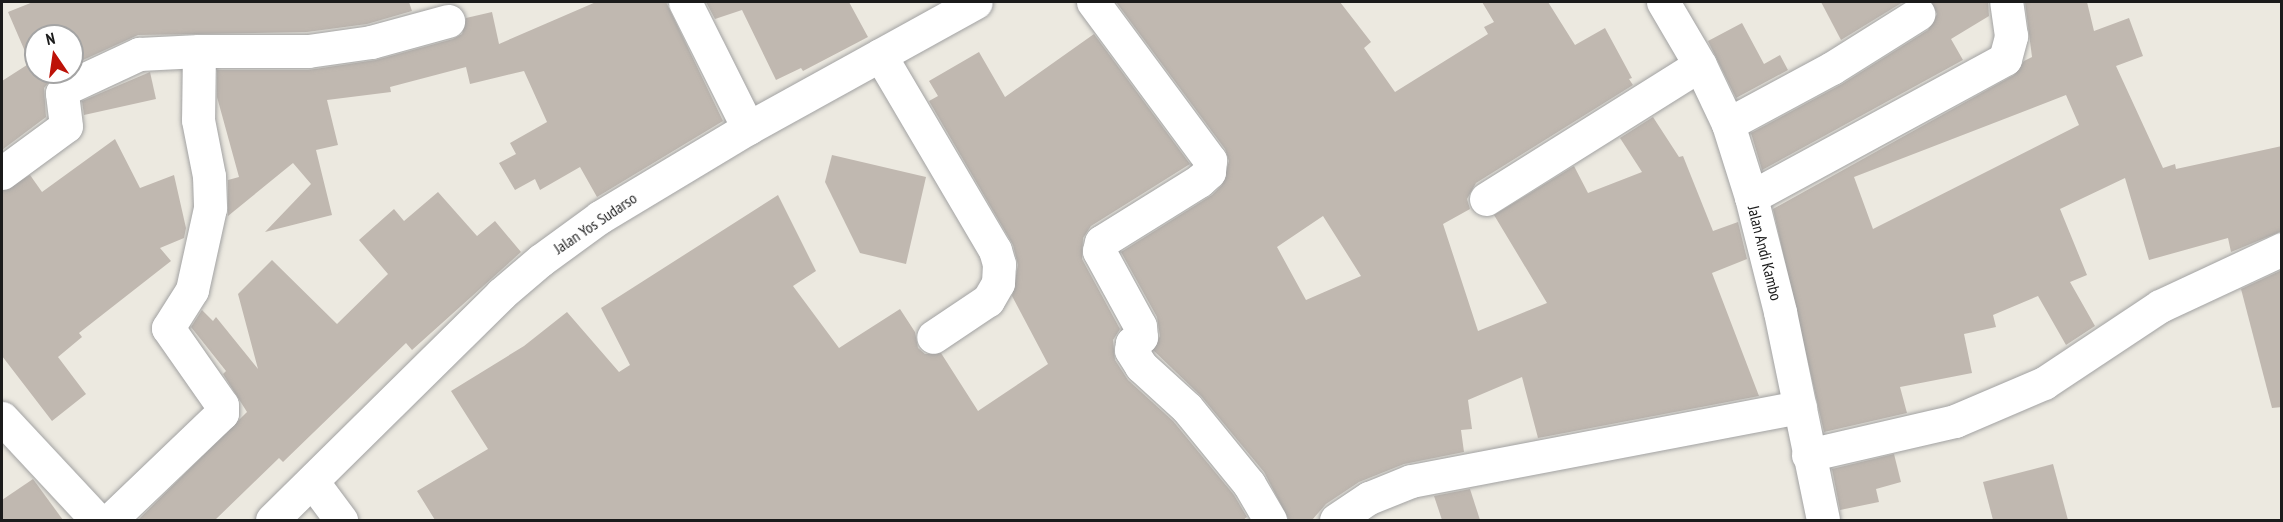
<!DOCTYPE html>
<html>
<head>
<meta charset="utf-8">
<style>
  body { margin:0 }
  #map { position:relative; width:2283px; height:522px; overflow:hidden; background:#ece9e0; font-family:"PT Sans Narrow",sans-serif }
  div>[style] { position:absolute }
  .building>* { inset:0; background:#c0b8b0 }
  .roads { filter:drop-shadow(0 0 2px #a2a2a2) drop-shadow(0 0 2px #a2a2a2) }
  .minor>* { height:33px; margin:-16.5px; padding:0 16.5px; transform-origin:16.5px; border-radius:16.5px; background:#fff }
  span { translate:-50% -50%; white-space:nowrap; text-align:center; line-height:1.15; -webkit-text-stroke:4.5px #fff; paint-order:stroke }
  .street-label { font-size:16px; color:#1b1b1b }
  .frame { position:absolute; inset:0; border:3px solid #1b1b1b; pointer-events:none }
  .north { position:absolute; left:24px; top:24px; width:60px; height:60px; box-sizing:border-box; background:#fff; border:2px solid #a4a4a4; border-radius:50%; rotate:347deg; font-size:16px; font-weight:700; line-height:24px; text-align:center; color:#1b1b1b }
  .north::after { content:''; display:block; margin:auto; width:21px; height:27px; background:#bd1208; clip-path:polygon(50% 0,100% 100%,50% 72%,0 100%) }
</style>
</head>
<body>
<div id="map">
  <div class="building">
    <div style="clip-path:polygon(33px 2px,409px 2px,412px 11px,367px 24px,307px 32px,138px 35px,72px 65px,72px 36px,36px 36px,36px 72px,57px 72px,44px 88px,46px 117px,2px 150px,2px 81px,30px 63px,8px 12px)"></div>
    <div style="clip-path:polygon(596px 2px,666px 2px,723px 121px,597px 197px,580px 167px,540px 190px,535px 179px,515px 190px,499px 163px,516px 154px,510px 143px,547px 122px,524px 71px,470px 84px,466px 67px,390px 87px,391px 92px,327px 100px,338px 145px,316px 150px,332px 215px,265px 232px,311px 184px,293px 163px,228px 216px,228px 180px,239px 177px,217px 97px,217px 70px,308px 70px,376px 60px,453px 39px,462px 34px,466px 18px,492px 12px,499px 44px)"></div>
    <div style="clip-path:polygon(706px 2px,849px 2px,868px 37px,803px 71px,801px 68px,776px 80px,742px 10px,715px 19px)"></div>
    <div style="clip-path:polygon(evenodd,1116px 2px,1340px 2px,1371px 42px,1364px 48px,1395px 92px,1488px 34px,1484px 27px,1494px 22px,1482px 2px,1548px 2px,1575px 45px,1605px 28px,1632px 78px,1629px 79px,1633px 85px,1476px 183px,1467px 199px,1470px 209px,1443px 224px,1478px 331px,1547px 303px,1494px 215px,1574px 166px,1588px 193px,1642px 172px,1620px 138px,1653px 117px,1679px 157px,1683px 156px,1713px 231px,1738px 222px,1747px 259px,1712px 273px,1759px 396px,1538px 438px,1522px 377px,1468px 400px,1472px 429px,1461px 430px,1464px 452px,1404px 464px,1359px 482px,1326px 504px,1312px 520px,1289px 520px,1264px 472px,1201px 396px,1153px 350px,1160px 336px,1157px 317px,1121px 252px,1212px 195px,1222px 185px,1229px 161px,1225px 149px,1116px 2px,1323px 216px,1361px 276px,1306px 300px,1277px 247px,1323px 216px)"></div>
    <div style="clip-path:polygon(1821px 2px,1903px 2px,1841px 40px)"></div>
    <div style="clip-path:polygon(1931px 2px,1988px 2px,1989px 16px,1951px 39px,1963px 60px,1762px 170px,1751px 133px,1842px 84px,1928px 30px,1937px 14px)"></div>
    <div style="clip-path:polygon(evenodd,2025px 2px,2087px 2px,2094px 31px,2129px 18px,2143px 56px,2116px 66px,2163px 168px,2175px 164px,2176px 169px,2282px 146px,2282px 231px,2231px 252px,2228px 238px,2149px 260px,2125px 178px,2060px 209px,2087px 275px,2070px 282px,2095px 326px,2066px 345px,2038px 296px,1993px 315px,1996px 327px,1964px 334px,1972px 373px,1900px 387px,1907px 413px,1824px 432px,1773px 209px,2014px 75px,2024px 61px,2032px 57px,2025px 2px,2066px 95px,2079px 125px,1873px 229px,1854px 177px,2066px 95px)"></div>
    <div style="clip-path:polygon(1742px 23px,1764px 64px,1780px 55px,1788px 70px,1736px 98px,1708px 41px)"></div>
    <div style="clip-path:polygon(1094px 34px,1190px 164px,1091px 226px,1083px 238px,1082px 259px,1120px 329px,1113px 340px,1115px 360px,1128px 380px,1173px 421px,1234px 495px,1247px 517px,1243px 520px,435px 520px,417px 491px,488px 449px,451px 391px,524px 346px,567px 312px,619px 372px,630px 365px,601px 308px,778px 195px,816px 271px,793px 286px,839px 348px,900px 309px,915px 332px,918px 348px,925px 354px,941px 353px,978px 411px,1048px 364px,1012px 296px,1018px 265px,1013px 245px,929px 101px,938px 96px,929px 81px,979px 52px,1005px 97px)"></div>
    <div style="clip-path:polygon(150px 72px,156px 99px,84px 115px,82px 101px)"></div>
    <div style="clip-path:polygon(115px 139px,140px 188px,174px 175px,186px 228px,184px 238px,160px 248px,171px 261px,79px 333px,82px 337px,58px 357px,86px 394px,52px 421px,2px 356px,2px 191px,30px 175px,42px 192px)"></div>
    <div style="clip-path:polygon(832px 155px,926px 177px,906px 264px,860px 253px,825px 182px)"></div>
    <div style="clip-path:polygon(438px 192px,477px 236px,495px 221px,521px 252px,412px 350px,406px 343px,283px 462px,279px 458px,215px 520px,138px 520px,247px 412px,223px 374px,226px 371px,191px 327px,202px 310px,213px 321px,216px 317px,258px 369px,238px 294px,272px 260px,337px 324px,388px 274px,359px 240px,394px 209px,404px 221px)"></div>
    <div style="clip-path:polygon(2282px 270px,2282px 407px,2272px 408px,2241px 289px)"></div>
    <div style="clip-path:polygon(1894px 454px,1901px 482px,1876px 489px,1879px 502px,1840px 510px,1832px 469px)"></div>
    <div style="clip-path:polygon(2053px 464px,2068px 520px,1993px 520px,1983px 482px)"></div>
    <div style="clip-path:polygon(33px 479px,63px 520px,2px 520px,2px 500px)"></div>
    <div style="clip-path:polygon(1470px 489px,1480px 520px,1442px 520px,1434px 496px)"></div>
  </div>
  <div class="roads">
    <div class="minor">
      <div style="left:685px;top:2px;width:141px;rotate:63.4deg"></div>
      <div style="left:1093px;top:2px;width:197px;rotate:53.5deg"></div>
      <div style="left:1210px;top:160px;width:12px;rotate:95deg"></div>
      <div style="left:1209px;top:172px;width:13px;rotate:138deg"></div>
      <div style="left:1199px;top:181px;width:115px;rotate:148.1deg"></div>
      <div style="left:1101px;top:242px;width:9px;rotate:103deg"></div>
      <div style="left:1099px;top:251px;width:85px;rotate:61.3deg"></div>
      <div style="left:1140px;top:326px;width:11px;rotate:85deg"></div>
      <div style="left:1141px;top:337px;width:11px;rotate:146deg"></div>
      <div style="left:1132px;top:343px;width:7px;rotate:98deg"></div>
      <div style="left:1131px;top:350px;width:19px;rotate:58deg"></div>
      <div style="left:1141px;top:366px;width:62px;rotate:42.4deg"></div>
      <div style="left:1187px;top:408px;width:98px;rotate:50.8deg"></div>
      <div style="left:1249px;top:484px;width:42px;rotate:59.7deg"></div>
      <div style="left:1663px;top:2px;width:73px;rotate:59.6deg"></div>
      <div style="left:1700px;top:65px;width:65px;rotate:64.6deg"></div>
      <div style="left:1728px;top:124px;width:77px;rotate:72.5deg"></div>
      <div style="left:1751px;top:197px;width:119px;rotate:75.8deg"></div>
      <div style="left:1780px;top:312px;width:212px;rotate:78.3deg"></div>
      <div style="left:199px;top:51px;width:109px"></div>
      <div style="left:308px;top:51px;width:64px;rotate:-8.1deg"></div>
      <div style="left:371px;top:42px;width:80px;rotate:-15.3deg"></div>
      <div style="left:880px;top:55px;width:226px;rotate:59.5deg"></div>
      <div style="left:995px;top:250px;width:15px;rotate:74deg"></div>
      <div style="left:999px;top:264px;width:19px;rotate:93deg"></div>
      <div style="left:998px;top:283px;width:20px;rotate:120deg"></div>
      <div style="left:988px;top:300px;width:66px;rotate:146.1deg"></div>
      <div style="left:1728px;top:124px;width:118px;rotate:-28.3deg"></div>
      <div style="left:1832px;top:68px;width:102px;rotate:-32.1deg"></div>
      <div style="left:2px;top:173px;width:79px;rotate:-36.3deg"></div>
      <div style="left:66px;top:126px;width:33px;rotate:-97deg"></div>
      <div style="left:62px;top:93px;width:6px;rotate:-51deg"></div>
      <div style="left:66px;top:88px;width:81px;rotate:-25deg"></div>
      <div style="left:139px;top:54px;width:60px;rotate:-2.9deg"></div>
      <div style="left:199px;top:51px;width:69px;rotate:90.8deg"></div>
      <div style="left:198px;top:120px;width:57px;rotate:78.9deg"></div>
      <div style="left:209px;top:176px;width:32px;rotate:88deg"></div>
      <div style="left:210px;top:208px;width:84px;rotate:102.4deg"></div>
      <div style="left:192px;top:290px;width:45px;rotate:122.3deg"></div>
      <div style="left:168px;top:328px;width:94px;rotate:55deg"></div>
      <div style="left:222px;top:405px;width:8px;rotate:90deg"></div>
      <div style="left:222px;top:413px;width:155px;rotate:136.3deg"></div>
      <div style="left:1751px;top:197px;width:289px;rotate:-28.5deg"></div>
      <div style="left:2005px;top:59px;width:24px;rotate:-75deg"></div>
      <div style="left:2011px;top:36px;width:34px;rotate:-98deg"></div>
      <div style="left:1486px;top:199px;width:252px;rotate:-32.1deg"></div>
      <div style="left:2px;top:418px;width:139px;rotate:47deg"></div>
      <div style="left:1808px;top:455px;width:151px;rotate:-13deg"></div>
      <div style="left:1955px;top:421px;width:97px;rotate:-23.1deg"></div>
      <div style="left:2044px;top:383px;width:139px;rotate:-33.6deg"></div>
      <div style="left:2160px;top:306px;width:135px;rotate:-25deg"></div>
      <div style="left:312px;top:481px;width:49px;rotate:53.4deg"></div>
      <div style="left:272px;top:520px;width:322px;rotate:-44.6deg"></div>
      <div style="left:501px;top:294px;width:52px;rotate:-40.4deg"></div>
      <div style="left:541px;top:260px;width:73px;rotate:-36.1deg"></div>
      <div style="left:600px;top:217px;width:173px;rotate:-31deg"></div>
      <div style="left:748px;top:128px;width:260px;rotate:-28.9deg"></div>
      <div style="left:1336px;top:520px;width:40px;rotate:-34deg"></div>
      <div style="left:1369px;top:498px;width:45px;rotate:-22deg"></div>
      <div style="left:1411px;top:481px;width:396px;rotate:-10.8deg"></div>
    </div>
  </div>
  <div class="street-label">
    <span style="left:595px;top:223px;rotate:-34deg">Jalan Yos Sudarso</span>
    <span style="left:1765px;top:253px;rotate:76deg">Jalan Andi Kambo</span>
  </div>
  <div class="frame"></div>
  <div class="north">N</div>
</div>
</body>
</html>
